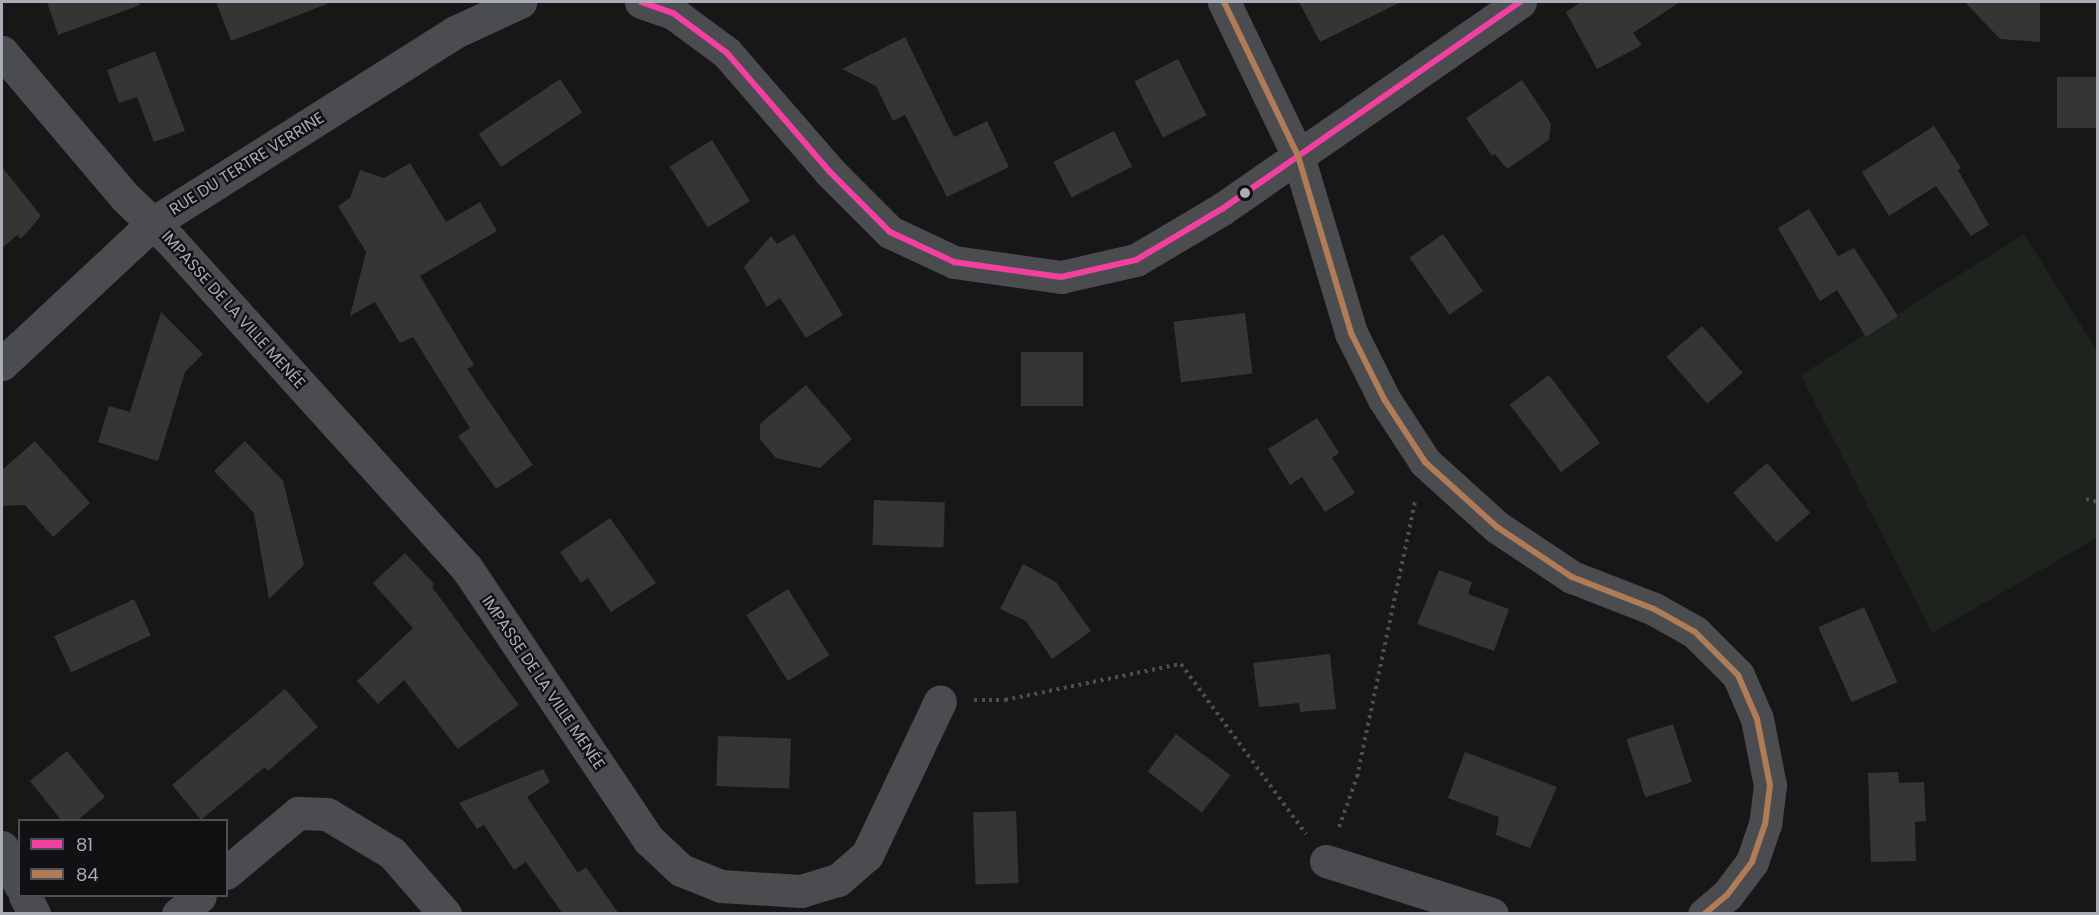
<!DOCTYPE html>
<html>
<head>
<meta charset="utf-8">
<style>
  body { margin:0 }
  #map { position:relative; width:2099px; height:915px; overflow:hidden; background:#171717; font-family:Poppins,sans-serif }
  div>[style] { position:absolute }
  .green>* { inset:0; background:#1d241e }
  .building>* { inset:0; background:#353536; transform-origin:0 0 }
  .path>* { height:4px; margin-top:-2px; transform-origin:0; background:repeating-linear-gradient(90deg,#4d4e52 0 3px,transparent 0 7.5px) }
  .street>* { height:33px; margin:-16.5px; padding:0 16.5px; transform-origin:16.5px; border-radius:16.5px; background:#4b4c50 }
  .bus-1>* { height:6px; margin:-3px; padding:0 3px; transform-origin:3px; border-radius:3px; background:#f240a1 }
  .bus-2>* { height:6px; margin:-3px; padding:0 3px; transform-origin:3px; border-radius:3px; background:#b07c57 }
  .dots>* { width:16px; height:16px; translate:-50% -50%; box-sizing:border-box; border:3px solid #111113; border-radius:50% }
  span { translate:-50% -50%; white-space:nowrap; text-align:center; line-height:1.15; -webkit-text-stroke:4.5px #111113; paint-order:stroke }
  .street-label { font-size:16px; color:#a8adb8 }
  .frame { position:absolute; inset:0; border:3px solid #a8adb8; pointer-events:none }
  .legend { position:absolute; left:18px; top:819px; width:210px; height:78px; box-sizing:border-box; background:#111113; border:2px solid #4d4f55; margin:0; padding:8px 10px; list-style:none; font-size:18px; color:#a8adb8 }
  .legend li { display:flex; align-items:center; gap:12px; height:30px }
  .legend b { width:30px; border:2px solid #4d4f55 }
</style>
</head>
<body>
<div id="map">
  <div class="green">
    <div style="clip-path:polygon(2024px 234px,2097px 351px,2097px 538px,1932px 633px,1801px 375px)"></div>
  </div>
  <div class="building">
    <div style="clip-path:polygon(47px 2px,139px 2px,140px 5px,58px 35px)"></div>
    <div style="clip-path:polygon(216px 2px,326px 2px,327px 4px,231px 41px)"></div>
    <div style="clip-path:polygon(1299px 2px,1401px 2px,1320px 42px)"></div>
    <div style="clip-path:polygon(1581px 2px,1680px 2px,1633px 33px,1642px 45px,1597px 69px,1566px 12px)"></div>
    <div style="clip-path:polygon(1965px 2px,2040px 2px,2040px 42px,2000px 39px)"></div>
    <div style="clip-path:polygon(905px 37px,954px 137px,987px 121px,1009px 167px,947px 197px,905px 115px,893px 121px,876px 86px,842px 69px)"></div>
    <div style="clip-path:polygon(155px 51px,185px 131px,154px 142px,137px 97px,119px 103px,107px 70px)"></div>
    <div style="left:1178px;top:59px;width:63px;height:49px;rotate:63deg"></div>
    <div style="left:2097px;top:77px;width:51px;height:40px;rotate:90deg"></div>
    <div style="left:560px;top:79px;width:40px;height:98px;rotate:56deg"></div>
    <div style="clip-path:polygon(1522px 80px,1551px 124px,1549px 140px,1507px 169px,1495px 154px,1492px 156px,1466px 118px)"></div>
    <div style="clip-path:polygon(1934px 126px,1961px 168px,1958px 170px,1989px 225px,1971px 236px,1936px 186px,1889px 216px,1862px 172px)"></div>
    <div style="left:1114px;top:131px;width:40px;height:68px;rotate:63deg"></div>
    <div style="left:712px;top:140px;width:72px;height:50px;rotate:58deg"></div>
    <div style="clip-path:polygon(410px 163px,446px 222px,480px 202px,497px 231px,420px 276px,474px 365px,467px 369px,533px 465px,496px 489px,458px 436px,470px 428px,413px 337px,400px 343px,375px 302px,350px 316px,366px 252px,338px 206px,350px 198px,360px 170px,384px 178px)"></div>
    <div style="clip-path:polygon(2px 167px,41px 216px,21px 239px,17px 235px,2px 248px)"></div>
    <div style="clip-path:polygon(1809px 209px,1838px 256px,1854px 248px,1898px 316px,1866px 337px,1837px 290px,1820px 301px,1778px 228px)"></div>
    <div style="clip-path:polygon(794px 234px,843px 315px,806px 338px,780px 298px,767px 307px,744px 267px,771px 236px,777px 244px)"></div>
    <div style="left:1443px;top:234px;width:70px;height:41px;rotate:55deg"></div>
    <div style="clip-path:polygon(161px 312px,203px 354px,185px 372px,158px 461px,98px 442px,109px 406px,130px 412px)"></div>
    <div style="left:1245px;top:313px;width:61px;height:72px;rotate:83deg"></div>
    <div style="left:1702px;top:326px;width:62px;height:47px;rotate:49deg"></div>
    <div style="left:1021px;top:352px;width:62px;height:54px"></div>
    <div style="left:1549px;top:375px;width:85px;height:49px;rotate:53deg"></div>
    <div style="clip-path:polygon(806px 385px,852px 439px,820px 468px,776px 458px,760px 439px,760px 424px)"></div>
    <div style="clip-path:polygon(1317px 418px,1339px 453px,1332px 458px,1355px 493px,1325px 512px,1302px 477px,1290px 485px,1268px 449px)"></div>
    <div style="clip-path:polygon(35px 441px,90px 503px,53px 537px,25px 505px,2px 506px,2px 470px)"></div>
    <div style="clip-path:polygon(245px 441px,283px 481px,304px 565px,269px 599px,254px 513px,214px 471px)"></div>
    <div style="left:1767px;top:463px;width:66px;height:45px;rotate:49deg"></div>
    <div style="left:874px;top:500px;width:71px;height:45px;rotate:2deg"></div>
    <div style="clip-path:polygon(610px 518px,656px 583px,611px 612px,588px 578px,581px 583px,560px 552px)"></div>
    <div style="clip-path:polygon(405px 553px,434px 584px,432px 587px,519px 705px,458px 749px,404px 680px,378px 704px,357px 681px,413px 628px,373px 583px)"></div>
    <div style="clip-path:polygon(1023px 564px,1056px 582px,1091px 631px,1052px 659px,1026px 621px,1000px 609px)"></div>
    <div style="clip-path:polygon(1439px 570px,1472px 582px,1468px 594px,1509px 609px,1494px 651px,1417px 624px)"></div>
    <div style="left:788px;top:589px;width:78px;height:49px;rotate:58deg"></div>
    <div style="left:134px;top:599px;width:40px;height:88px;rotate:65deg"></div>
    <div style="left:1864px;top:607px;width:82px;height:50px;rotate:66deg"></div>
    <div style="clip-path:polygon(1330px 654px,1336px 709px,1300px 712px,1299px 703px,1259px 707px,1253px 663px)"></div>
    <div style="clip-path:polygon(285px 689px,318px 727px,268px 771px,265px 767px,201px 820px,172px 785px)"></div>
    <div style="left:1673px;top:724px;width:61px;height:49px;rotate:72deg"></div>
    <div style="left:1176px;top:734px;width:68px;height:47px;rotate:37deg"></div>
    <div style="left:718px;top:736px;width:73px;height:50px;rotate:2deg"></div>
    <div style="clip-path:polygon(67px 751px,105px 797px,78px 820px,61px 820px,30px 781px)"></div>
    <div style="clip-path:polygon(1465px 752px,1557px 787px,1530px 848px,1496px 835px,1499px 817px,1448px 798px)"></div>
    <div style="clip-path:polygon(543px 769px,550px 782px,527px 797px,578px 873px,586px 867px,619px 914px,563px 914px,526px 862px,514px 870px,484px 825px,477px 829px,459px 803px)"></div>
    <div style="clip-path:polygon(1898px 772px,1899px 783px,1924px 782px,1926px 821px,1915px 822px,1916px 861px,1871px 862px,1868px 773px)"></div>
    <div style="left:1016px;top:811px;width:72px;height:43px;rotate:88deg"></div>
  </div>
  <div class="path">
    <div style="left:2086px;top:499px;width:12px;rotate:14deg"></div>
    <div style="left:974px;top:700px;width:31px"></div>
    <div style="left:1005px;top:700px;width:180px;rotate:-11.6deg"></div>
    <div style="left:1181px;top:664px;width:211px;rotate:53.7deg"></div>
    <div style="left:1339px;top:827px;width:53px;rotate:-70.2deg"></div>
    <div style="left:1357px;top:777px;width:281px;rotate:-78.1deg"></div>
  </div>
  <div class="street">
    <div style="left:641px;top:2px;width:34px;rotate:19deg"></div>
    <div style="left:673px;top:13px;width:67px;rotate:36.5deg"></div>
    <div style="left:727px;top:53px;width:157px;rotate:49.1deg"></div>
    <div style="left:830px;top:172px;width:85px;rotate:45deg"></div>
    <div style="left:890px;top:232px;width:71px;rotate:25.1deg"></div>
    <div style="left:954px;top:262px;width:108px;rotate:8deg"></div>
    <div style="left:1061px;top:277px;width:77px;rotate:-12.8deg"></div>
    <div style="left:1136px;top:260px;width:100px;rotate:-30.7deg"></div>
    <div style="left:1222px;top:209px;width:363px;rotate:-34.8deg"></div>
    <div style="left:1224px;top:2px;width:171px;rotate:64.3deg"></div>
    <div style="left:1298px;top:156px;width:185px;rotate:73.3deg"></div>
    <div style="left:1351px;top:333px;width:74px;rotate:63.4deg"></div>
    <div style="left:1384px;top:399px;width:75px;rotate:56.9deg"></div>
    <div style="left:1425px;top:462px;width:97px;rotate:42.1deg"></div>
    <div style="left:1497px;top:527px;width:90px;rotate:33.7deg"></div>
    <div style="left:1572px;top:577px;width:88px;rotate:21.3deg"></div>
    <div style="left:1654px;top:609px;width:47px;rotate:29.3deg"></div>
    <div style="left:1695px;top:632px;width:61px;rotate:45deg"></div>
    <div style="left:1738px;top:675px;width:48px;rotate:66.6deg"></div>
    <div style="left:1757px;top:719px;width:67px;rotate:78.9deg"></div>
    <div style="left:1770px;top:785px;width:39px;rotate:97deg"></div>
    <div style="left:1765px;top:824px;width:40px;rotate:108.9deg"></div>
    <div style="left:1752px;top:862px;width:41px;rotate:127.1deg"></div>
    <div style="left:1727px;top:895px;width:30px;rotate:140deg"></div>
    <div style="left:2px;top:52px;width:190px;rotate:49.7deg"></div>
    <div style="left:125px;top:197px;width:64px;rotate:43.7deg"></div>
    <div style="left:171px;top:241px;width:440px;rotate:47.9deg"></div>
    <div style="left:466px;top:567px;width:329px;rotate:56.2deg"></div>
    <div style="left:649px;top:840px;width:44px;rotate:43.2deg"></div>
    <div style="left:681px;top:870px;width:43px;rotate:21.8deg"></div>
    <div style="left:721px;top:886px;width:80px;rotate:3.6deg"></div>
    <div style="left:801px;top:891px;width:39px;rotate:-17deg"></div>
    <div style="left:838px;top:880px;width:38px;rotate:-41deg"></div>
    <div style="left:867px;top:855px;width:170px;rotate:-64.6deg"></div>
    <div style="left:2px;top:364px;width:207px;rotate:-43deg"></div>
    <div style="left:153px;top:223px;width:357px;rotate:-32.3deg"></div>
    <div style="left:455px;top:32px;width:72px;rotate:-24.8deg"></div>
    <div style="left:2px;top:847px;width:42px;rotate:64.7deg"></div>
    <div style="left:1326px;top:861px;width:174px;rotate:17.7deg"></div>
    <div style="left:226px;top:873px;width:94px;rotate:-39.8deg"></div>
    <div style="left:298px;top:813px;width:29px;rotate:2deg"></div>
    <div style="left:327px;top:814px;width:76px;rotate:31deg"></div>
    <div style="left:392px;top:853px;width:81px;rotate:49deg"></div>
    <div style="left:25px;top:896px;width:20px;rotate:63deg"></div>
    <div style="left:178px;top:914px;width:28px;rotate:-39deg"></div>
  </div>
  <div class="bus-1">
    <div style="left:641px;top:2px;width:34px;rotate:19deg"></div>
    <div style="left:673px;top:13px;width:67px;rotate:36.5deg"></div>
    <div style="left:727px;top:53px;width:157px;rotate:49.1deg"></div>
    <div style="left:830px;top:172px;width:85px;rotate:45deg"></div>
    <div style="left:890px;top:232px;width:71px;rotate:25.1deg"></div>
    <div style="left:954px;top:262px;width:108px;rotate:8deg"></div>
    <div style="left:1061px;top:277px;width:77px;rotate:-12.8deg"></div>
    <div style="left:1136px;top:260px;width:100px;rotate:-30.7deg"></div>
    <div style="left:1222px;top:209px;width:363px;rotate:-34.8deg"></div>
  </div>
  <div class="bus-2">
    <div style="left:1224px;top:2px;width:171px;rotate:64.3deg"></div>
    <div style="left:1298px;top:156px;width:185px;rotate:73.3deg"></div>
    <div style="left:1351px;top:333px;width:74px;rotate:63.4deg"></div>
    <div style="left:1384px;top:399px;width:75px;rotate:56.9deg"></div>
    <div style="left:1425px;top:462px;width:97px;rotate:42.1deg"></div>
    <div style="left:1497px;top:527px;width:90px;rotate:33.7deg"></div>
    <div style="left:1572px;top:577px;width:88px;rotate:21.3deg"></div>
    <div style="left:1654px;top:609px;width:47px;rotate:29.3deg"></div>
    <div style="left:1695px;top:632px;width:61px;rotate:45deg"></div>
    <div style="left:1738px;top:675px;width:48px;rotate:66.6deg"></div>
    <div style="left:1757px;top:719px;width:67px;rotate:78.9deg"></div>
    <div style="left:1770px;top:785px;width:39px;rotate:97deg"></div>
    <div style="left:1765px;top:824px;width:40px;rotate:108.9deg"></div>
    <div style="left:1752px;top:862px;width:41px;rotate:127.1deg"></div>
    <div style="left:1727px;top:895px;width:30px;rotate:140deg"></div>
  </div>
  <div class="dots">
    <div style="left:1245px;top:193px;background:#a8adb8"></div>
  </div>
  <div class="street-label">
    <span style="left:247px;top:164px;rotate:-32deg">RUE DU TERTRE VERRINE</span>
    <span style="left:233px;top:310px;rotate:48deg">IMPASSE DE LA VILLE MENÉE</span>
    <span style="left:543px;top:683px;rotate:56deg">IMPASSE DE LA VILLE MENÉE</span>
  </div>
  <div class="frame"></div>
  <ul class="legend">
  <li><b style="height:8px;background:#f240a1"></b>81</li>
  <li><b style="height:8px;background:#b07c57"></b>84</li>
  </ul>
</div>
</body>
</html>
